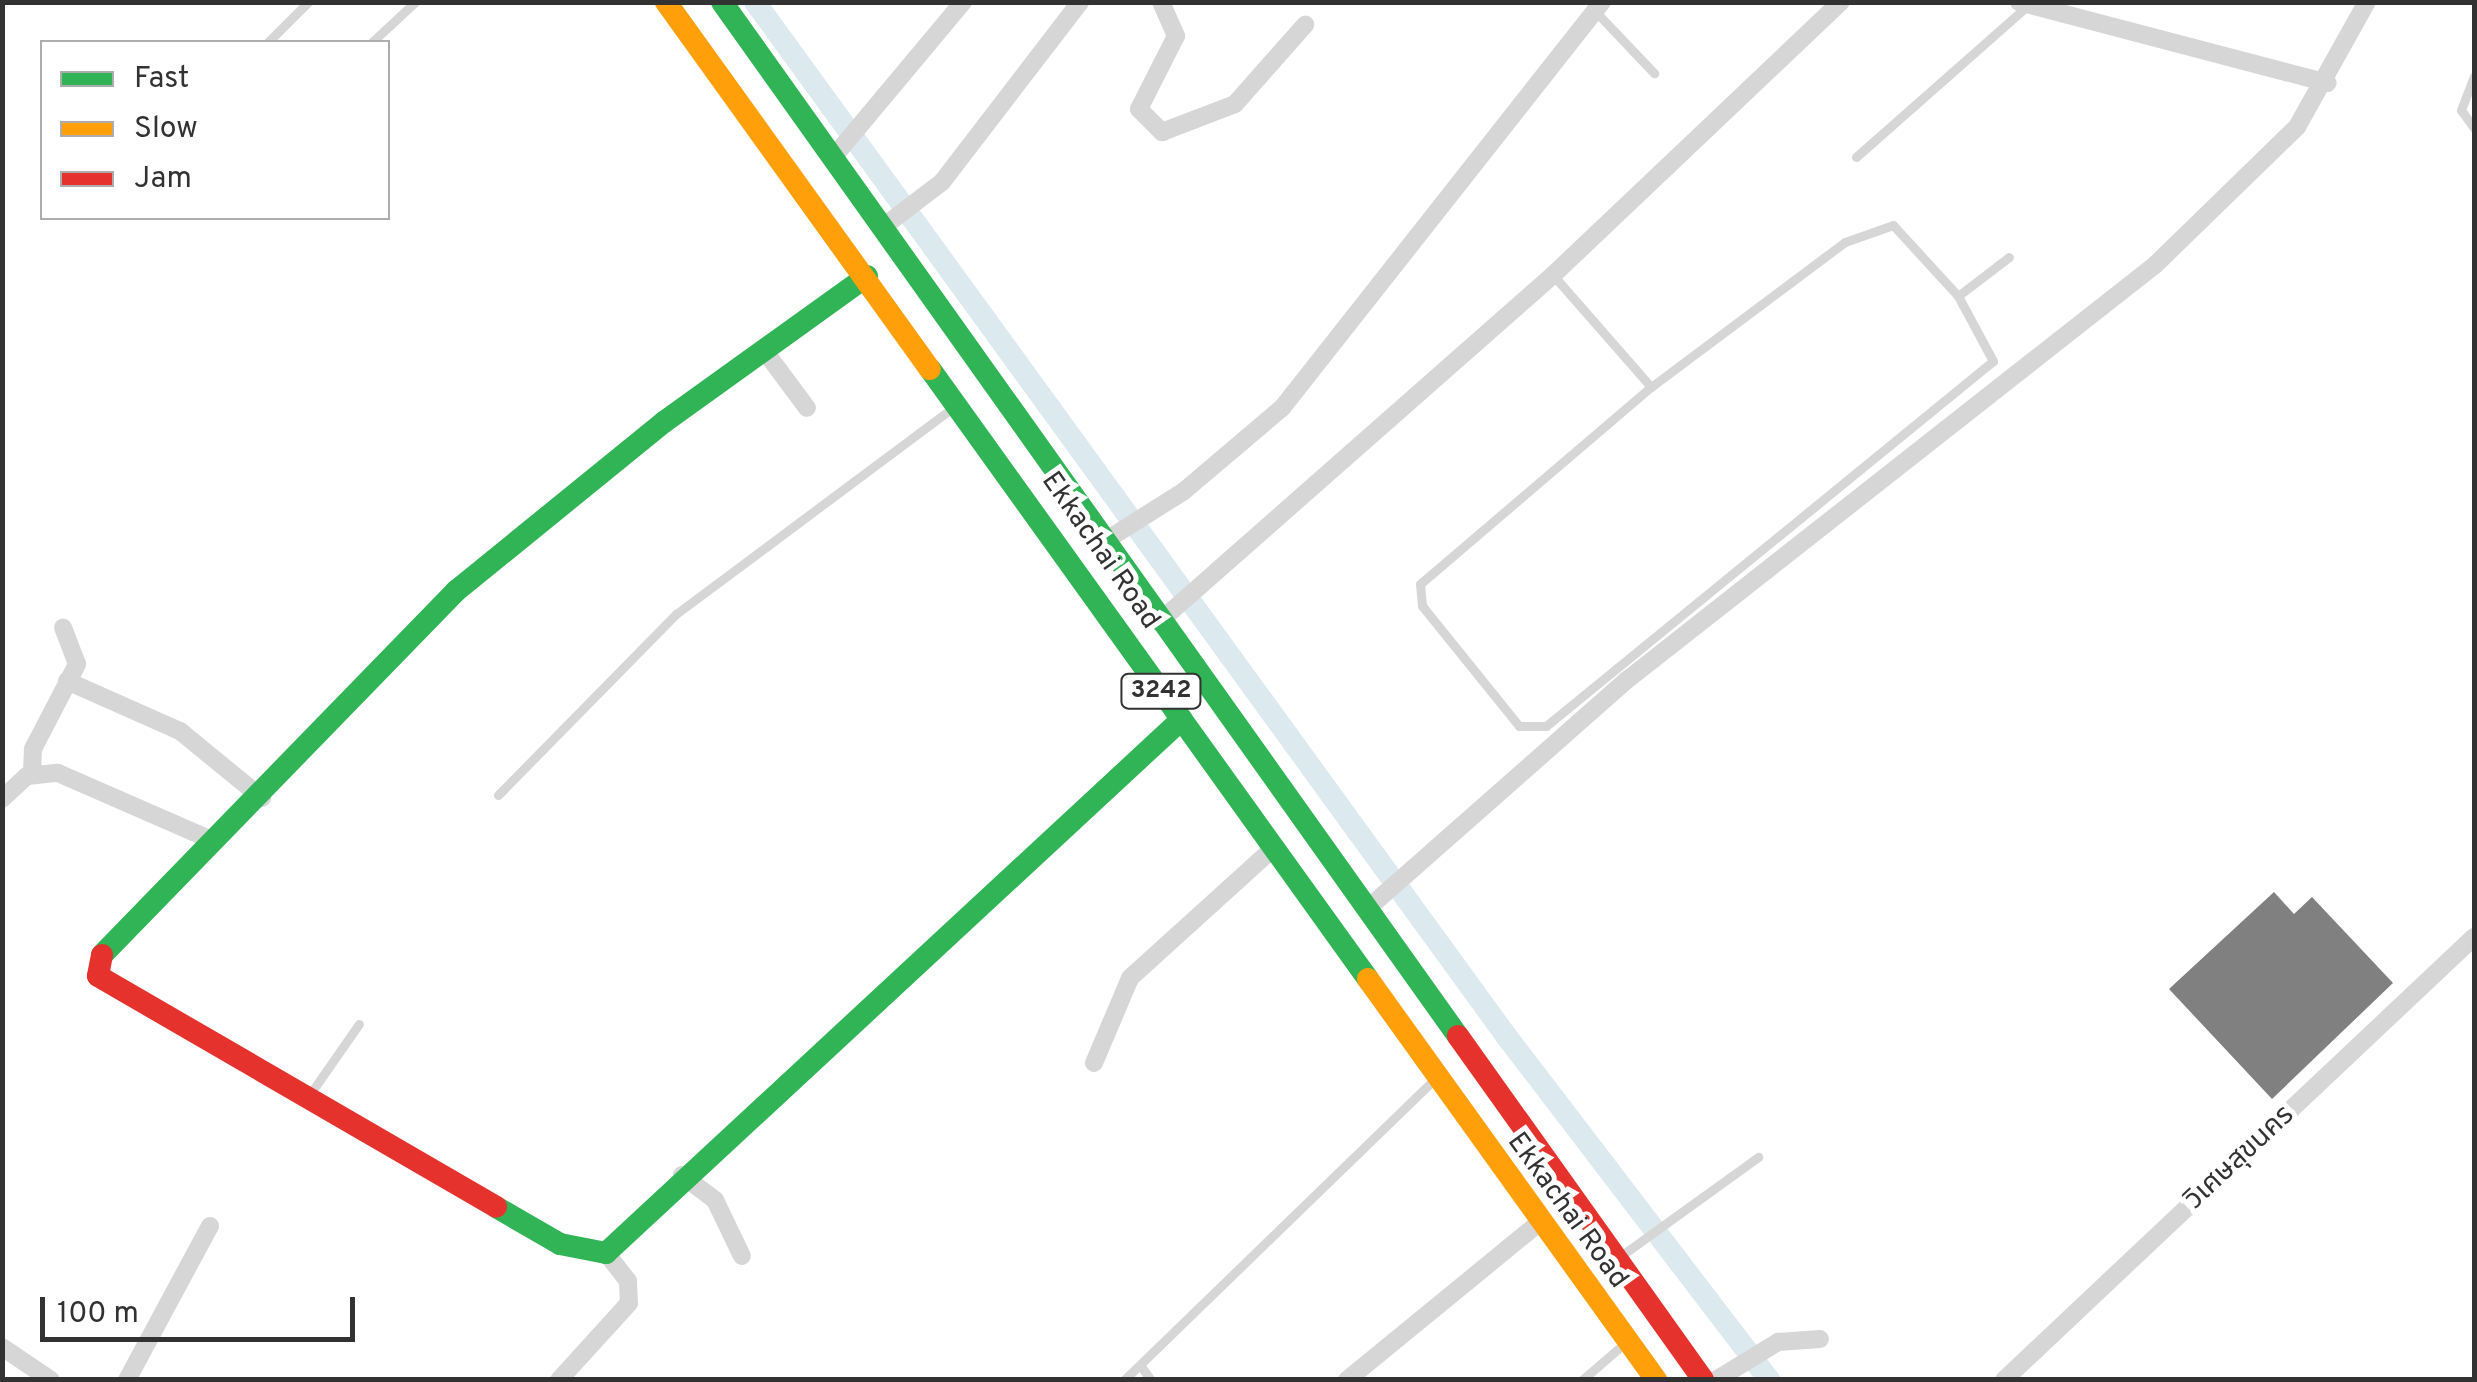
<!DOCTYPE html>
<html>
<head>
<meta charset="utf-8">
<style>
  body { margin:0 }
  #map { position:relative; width:2477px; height:1382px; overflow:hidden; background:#fff; font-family:Overpass,"Noto Sans Thai",sans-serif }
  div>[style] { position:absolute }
  .canal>* { height:22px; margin:-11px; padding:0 11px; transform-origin:11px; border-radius:11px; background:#dce9ef }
  .building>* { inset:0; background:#808080 }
  .lane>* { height:9px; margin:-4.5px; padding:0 4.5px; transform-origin:4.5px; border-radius:4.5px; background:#d6d6d6 }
  .street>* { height:18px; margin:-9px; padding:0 9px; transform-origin:9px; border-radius:9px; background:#d6d6d6 }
  .fast>* { height:22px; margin:-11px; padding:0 11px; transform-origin:11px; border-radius:11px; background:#30b455 }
  .slow>* { height:22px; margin:-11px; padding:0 11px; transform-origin:11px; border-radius:11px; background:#ff9f0a }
  .jam>* { height:22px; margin:-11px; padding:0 11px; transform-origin:11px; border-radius:11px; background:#e5322d }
  span { translate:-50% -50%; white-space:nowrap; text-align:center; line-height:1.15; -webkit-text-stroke:10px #fff; paint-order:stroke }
  .shield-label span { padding:2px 8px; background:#fff; border:2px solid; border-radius:8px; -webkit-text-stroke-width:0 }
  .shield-label { font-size:25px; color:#323232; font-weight:700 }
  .street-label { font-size:28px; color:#323232 }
  .frame { position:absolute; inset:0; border:5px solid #323232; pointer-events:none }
  .legend { position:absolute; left:40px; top:40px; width:350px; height:180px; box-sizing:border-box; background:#fff; border:2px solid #adadad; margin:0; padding:12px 18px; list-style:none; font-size:30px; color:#323232 }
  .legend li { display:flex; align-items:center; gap:20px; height:50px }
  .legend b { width:50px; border:2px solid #adadad }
  .scale { position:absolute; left:40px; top:1297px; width:315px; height:45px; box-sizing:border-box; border:5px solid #323232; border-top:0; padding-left:12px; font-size:30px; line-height:35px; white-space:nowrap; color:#323232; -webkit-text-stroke:8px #fff; paint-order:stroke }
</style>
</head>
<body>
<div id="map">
  <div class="canal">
    <div style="left:755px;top:2px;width:1279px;rotate:54deg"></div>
    <div style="left:1507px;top:1037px;width:432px;rotate:52.6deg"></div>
  </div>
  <div class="building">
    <div style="clip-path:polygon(2274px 892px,2294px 914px,2312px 897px,2393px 983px,2272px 1099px,2169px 989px)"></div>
  </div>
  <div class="lane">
    <div style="left:1595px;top:11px;width:86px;rotate:46.4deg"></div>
    <div style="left:268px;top:42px;width:57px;rotate:-45deg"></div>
    <div style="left:372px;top:42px;width:59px;rotate:-42.9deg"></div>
    <div style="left:2474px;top:76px;width:36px;rotate:111deg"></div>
    <div style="left:2461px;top:110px;width:22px;rotate:54deg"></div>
    <div style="left:1856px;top:157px;width:228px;rotate:-41.4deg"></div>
    <div style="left:1553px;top:275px;width:149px;rotate:48.8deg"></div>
    <div style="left:1651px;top:387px;width:242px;rotate:-36.8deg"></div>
    <div style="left:1845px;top:242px;width:51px;rotate:-19.5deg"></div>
    <div style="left:1893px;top:225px;width:96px;rotate:47.5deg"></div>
    <div style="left:1958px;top:296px;width:74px;rotate:61.7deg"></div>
    <div style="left:1993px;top:361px;width:577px;rotate:140.77deg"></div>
    <div style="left:1546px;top:726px;width:27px;rotate:180deg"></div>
    <div style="left:1519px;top:726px;width:154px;rotate:-128.9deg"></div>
    <div style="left:1422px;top:606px;width:22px;rotate:-95deg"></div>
    <div style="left:1420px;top:584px;width:304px;rotate:-40.5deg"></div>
    <div style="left:1958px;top:296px;width:64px;rotate:-37.4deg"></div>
    <div style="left:498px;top:795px;width:254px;rotate:-45.5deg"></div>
    <div style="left:676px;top:614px;width:343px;rotate:-36.7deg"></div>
    <div style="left:308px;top:1097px;width:89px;rotate:-55.1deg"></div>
    <div style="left:1618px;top:1258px;width:173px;rotate:-35.8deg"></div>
    <div style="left:1140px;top:1365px;width:19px;rotate:54deg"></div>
    <div style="left:1124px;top:1380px;width:430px;rotate:-44.1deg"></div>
    <div style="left:1582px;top:1380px;width:58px;rotate:-40.8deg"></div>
  </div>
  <div class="street">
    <div style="left:1161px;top:2px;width:37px;rotate:66deg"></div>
    <div style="left:1176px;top:36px;width:82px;rotate:116.9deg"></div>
    <div style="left:1139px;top:109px;width:33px;rotate:45deg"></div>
    <div style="left:1162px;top:132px;width:78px;rotate:-21deg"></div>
    <div style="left:1235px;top:104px;width:106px;rotate:-48.5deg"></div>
    <div style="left:2019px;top:2px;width:319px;rotate:14.7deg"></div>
    <div style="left:836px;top:154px;width:198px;rotate:-50.1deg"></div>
    <div style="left:887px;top:224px;width:69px;rotate:-37.4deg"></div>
    <div style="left:942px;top:182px;width:227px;rotate:-52.5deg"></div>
    <div style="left:764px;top:350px;width:72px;rotate:53.4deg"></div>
    <div style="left:1105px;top:541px;width:93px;rotate:-32.3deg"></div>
    <div style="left:1184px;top:491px;width:128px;rotate:-40.3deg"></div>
    <div style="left:1282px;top:408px;width:517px;rotate:-51.76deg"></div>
    <div style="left:1159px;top:622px;width:525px;rotate:-41.37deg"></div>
    <div style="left:1553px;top:275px;width:397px;rotate:-43.5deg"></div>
    <div style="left:67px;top:681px;width:124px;rotate:23.9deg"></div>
    <div style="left:180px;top:731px;width:106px;rotate:39.3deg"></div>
    <div style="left:32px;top:775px;width:26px;rotate:-88deg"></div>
    <div style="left:33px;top:749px;width:96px;rotate:-62.6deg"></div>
    <div style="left:77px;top:664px;width:39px;rotate:-111deg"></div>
    <div style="left:2px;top:799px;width:34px;rotate:-43deg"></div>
    <div style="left:27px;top:776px;width:31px;rotate:-6deg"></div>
    <div style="left:58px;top:773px;width:170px;rotate:23.6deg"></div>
    <div style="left:1366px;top:910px;width:348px;rotate:-41.4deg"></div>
    <div style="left:1627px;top:680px;width:672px;rotate:-38.17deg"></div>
    <div style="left:2155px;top:265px;width:198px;rotate:-44.2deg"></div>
    <div style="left:2297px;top:127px;width:143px;rotate:-60.8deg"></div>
    <div style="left:1094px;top:1063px;width:92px;rotate:-67deg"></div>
    <div style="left:1130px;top:978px;width:189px;rotate:-42.2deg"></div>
    <div style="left:682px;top:1175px;width:41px;rotate:37.1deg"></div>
    <div style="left:715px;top:1200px;width:62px;rotate:64.3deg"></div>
    <div style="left:2px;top:1347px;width:59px;rotate:34deg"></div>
    <div style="left:127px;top:1380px;width:175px;rotate:-61.7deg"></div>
    <div style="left:559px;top:1380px;width:104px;rotate:-47.7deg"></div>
    <div style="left:629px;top:1303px;width:22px;rotate:-93deg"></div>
    <div style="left:628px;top:1281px;width:36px;rotate:-128deg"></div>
    <div style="left:1347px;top:1380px;width:248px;rotate:-39.3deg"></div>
    <div style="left:1716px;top:1380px;width:73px;rotate:-31.5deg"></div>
    <div style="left:1778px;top:1342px;width:42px;rotate:-4.1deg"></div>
    <div style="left:2004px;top:1380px;width:646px;rotate:-43.31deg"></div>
  </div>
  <div class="fast">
    <div style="left:722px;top:2px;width:1269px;rotate:54.56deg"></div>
    <div style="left:930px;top:369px;width:751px;rotate:54.32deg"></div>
    <div style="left:102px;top:955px;width:508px;rotate:-45.8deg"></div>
    <div style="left:456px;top:591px;width:268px;rotate:-39.1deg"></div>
    <div style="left:664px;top:422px;width:250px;rotate:-35.7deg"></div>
    <div style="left:496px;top:1207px;width:74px;rotate:30deg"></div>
    <div style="left:560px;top:1244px;width:47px;rotate:11.1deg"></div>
    <div style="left:606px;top:1253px;width:785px;rotate:-42.83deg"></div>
  </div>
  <div class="slow">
    <div style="left:666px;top:2px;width:452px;rotate:54.3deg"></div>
    <div style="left:1368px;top:979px;width:494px;rotate:54.3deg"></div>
  </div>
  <div class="jam">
    <div style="left:102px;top:955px;width:21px;rotate:101deg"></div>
    <div style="left:98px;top:976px;width:460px;rotate:30.1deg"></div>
    <div style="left:1458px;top:1036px;width:422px;rotate:54.5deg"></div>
  </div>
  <div class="shield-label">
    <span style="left:1161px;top:691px">3242</span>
  </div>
  <div class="street-label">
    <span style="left:1100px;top:551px;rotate:55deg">Ekkachai Road</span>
    <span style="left:2240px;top:1158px;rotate:-43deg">วิเศษสุขนคร</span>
    <span style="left:1567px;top:1211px;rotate:54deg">Ekkachai Road</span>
  </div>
  <div class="frame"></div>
  <ul class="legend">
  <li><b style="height:12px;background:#30b455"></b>Fast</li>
  <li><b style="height:12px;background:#ff9f0a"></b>Slow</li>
  <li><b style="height:12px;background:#e5322d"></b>Jam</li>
  </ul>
  <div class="scale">100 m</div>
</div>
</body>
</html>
